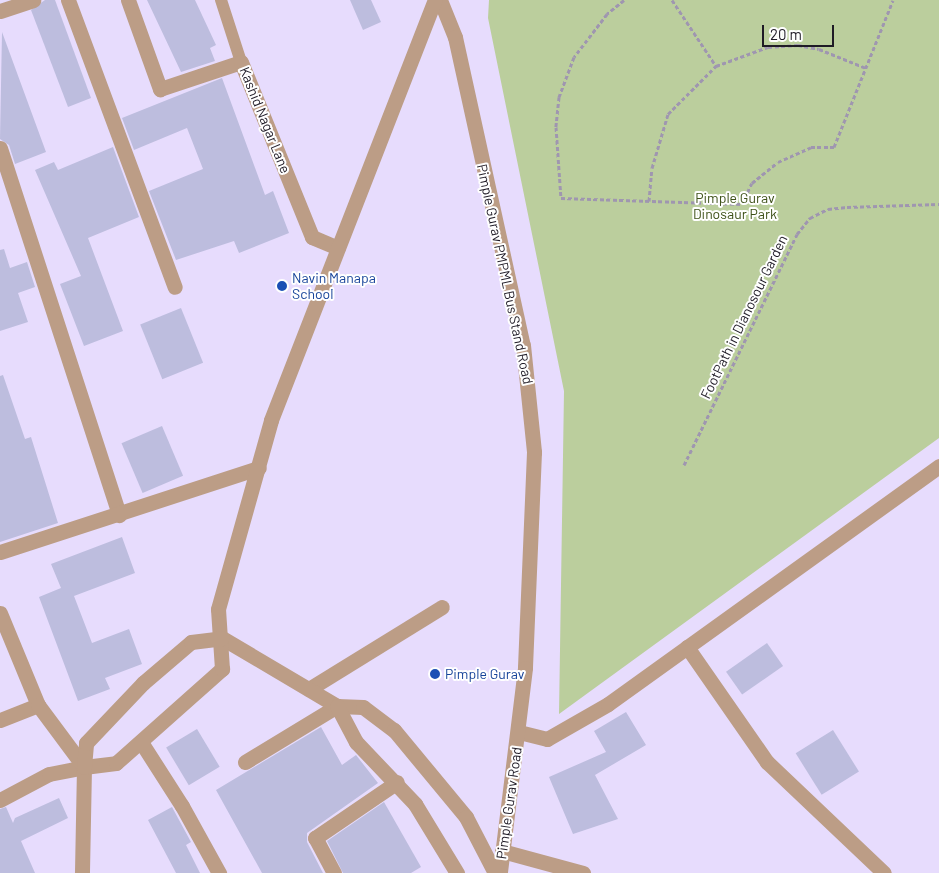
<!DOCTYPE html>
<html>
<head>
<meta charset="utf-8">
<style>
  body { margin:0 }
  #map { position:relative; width:939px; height:873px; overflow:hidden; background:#e7dcfd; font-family:Barlow,sans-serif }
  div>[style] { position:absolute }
  .green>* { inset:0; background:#bbce9d }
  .building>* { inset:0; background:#bdbdde; transform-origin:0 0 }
  .path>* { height:3px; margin-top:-1.5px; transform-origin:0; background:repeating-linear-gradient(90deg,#9f96b0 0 4px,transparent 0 6.5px) }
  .service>* { height:12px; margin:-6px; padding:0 6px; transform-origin:6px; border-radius:6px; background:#bc9d86 }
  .minor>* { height:15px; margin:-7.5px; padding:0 7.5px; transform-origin:7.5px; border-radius:7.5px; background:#bc9d86 }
  .tertiary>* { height:15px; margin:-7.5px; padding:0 7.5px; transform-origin:7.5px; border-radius:7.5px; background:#bc9d86 }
  .dots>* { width:14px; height:14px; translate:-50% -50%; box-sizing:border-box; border:2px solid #fff; border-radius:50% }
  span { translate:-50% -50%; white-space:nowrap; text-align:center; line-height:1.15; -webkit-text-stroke:4px #fff; paint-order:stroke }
  .street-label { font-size:14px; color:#1f1b26 }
  .park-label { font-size:14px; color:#3d5017 }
  .transit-label { font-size:14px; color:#164399 }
  .left { translate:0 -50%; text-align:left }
  .scale { position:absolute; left:762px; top:25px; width:72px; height:22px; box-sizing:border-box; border:2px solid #1f1b26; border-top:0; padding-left:6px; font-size:15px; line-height:18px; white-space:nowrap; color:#1f1b26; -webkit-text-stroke:4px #fff; paint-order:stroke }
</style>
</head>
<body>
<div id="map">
  <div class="green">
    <div style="clip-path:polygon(489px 0,939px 0,939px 438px,559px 714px,564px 391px,488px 18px)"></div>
  </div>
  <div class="building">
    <div style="clip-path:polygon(45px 0,55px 0,91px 98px,68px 107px,31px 10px)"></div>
    <div style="clip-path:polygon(147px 0,195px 0,216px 45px,210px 48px,215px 61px,181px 72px)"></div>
    <div style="clip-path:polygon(350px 0,371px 0,381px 22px,363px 30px)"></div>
    <div style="clip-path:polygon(2px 32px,46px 152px,15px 164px,9px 145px,0 139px)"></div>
    <div style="clip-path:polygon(222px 78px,265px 195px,273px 191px,289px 233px,239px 253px,234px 241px,176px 260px,149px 191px,203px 169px,187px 128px,134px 150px,122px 118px)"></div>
    <div style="clip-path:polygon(113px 147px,139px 217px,88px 238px,123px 331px,84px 346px,60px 284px,81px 276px,35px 170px,54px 162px,58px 170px)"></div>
    <div style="clip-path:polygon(4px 249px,10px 268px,27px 262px,35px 287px,18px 293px,28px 322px,0 331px,0 250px)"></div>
    <div style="left:181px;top:308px;width:59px;height:44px;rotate:68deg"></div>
    <div style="clip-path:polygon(3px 375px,25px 439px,31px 437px,58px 523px,0 542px,0 376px)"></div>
    <div style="left:162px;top:426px;width:54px;height:44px;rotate:67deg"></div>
    <div style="clip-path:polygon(122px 537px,135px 573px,74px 596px,92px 643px,129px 629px,142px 664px,105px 678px,110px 689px,78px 701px,39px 597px,61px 588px,51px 564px)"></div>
    <div style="left:767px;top:643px;width:28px;height:50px;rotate:55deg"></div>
    <div style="clip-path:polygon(626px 712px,646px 745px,595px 775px,618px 819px,573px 834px,549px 777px,606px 752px,594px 731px)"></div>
    <div style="clip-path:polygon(321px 727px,342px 765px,356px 755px,378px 783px,307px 833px,307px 842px,323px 873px,262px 873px,216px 790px)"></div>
    <div style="left:197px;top:729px;width:44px;height:36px;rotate:59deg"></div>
    <div style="left:833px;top:730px;width:49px;height:44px;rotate:58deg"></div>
    <div style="clip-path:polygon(59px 798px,68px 818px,21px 841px,35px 873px,0 873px,0 809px,6px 807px,13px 823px,15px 818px)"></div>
    <div style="clip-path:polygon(384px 802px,421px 867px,411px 873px,343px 873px,327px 841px)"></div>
    <div style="clip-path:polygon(172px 807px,191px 842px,186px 845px,200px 873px,176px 873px,148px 820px)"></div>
  </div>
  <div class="path">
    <div style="left:624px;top:0;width:22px;rotate:141deg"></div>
    <div style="left:607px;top:14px;width:54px;rotate:127.5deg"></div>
    <div style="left:574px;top:57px;width:43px;rotate:110.6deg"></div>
    <div style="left:559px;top:97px;width:30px;rotate:96deg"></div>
    <div style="left:556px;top:127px;width:71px;rotate:86deg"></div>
    <div style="left:561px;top:198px;width:181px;rotate:1.9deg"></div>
    <div style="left:742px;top:204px;width:23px;rotate:-65deg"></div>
    <div style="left:752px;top:183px;width:33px;rotate:-39deg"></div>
    <div style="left:778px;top:162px;width:36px;rotate:-24deg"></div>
    <div style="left:811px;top:147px;width:23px"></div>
    <div style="left:834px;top:147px;width:158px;rotate:-68.1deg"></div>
    <div style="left:672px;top:0;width:79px;rotate:56.3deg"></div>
    <div style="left:716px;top:66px;width:55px;rotate:-20.1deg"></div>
    <div style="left:768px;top:47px;width:30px;rotate:-4deg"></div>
    <div style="left:798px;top:45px;width:21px;rotate:11deg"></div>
    <div style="left:819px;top:49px;width:51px;rotate:22deg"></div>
    <div style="left:649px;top:201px;width:33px;rotate:-85deg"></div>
    <div style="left:652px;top:168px;width:56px;rotate:-73.5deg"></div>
    <div style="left:668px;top:114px;width:68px;rotate:-45deg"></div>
    <div style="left:684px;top:465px;width:257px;rotate:-63.9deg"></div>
    <div style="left:797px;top:234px;width:21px;rotate:-51deg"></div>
    <div style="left:810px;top:218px;width:20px;rotate:-27deg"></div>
    <div style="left:828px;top:209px;width:19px;rotate:-6deg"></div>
    <div style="left:847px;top:207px;width:92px;rotate:-1.9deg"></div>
  </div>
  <div class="service">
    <div style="left:221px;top:0;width:65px;rotate:72.1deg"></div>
  </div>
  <div class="minor">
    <div style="left:68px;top:0;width:306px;rotate:69.6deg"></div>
    <div style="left:128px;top:0;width:95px;rotate:70.2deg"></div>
    <div style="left:160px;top:89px;width:85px;rotate:-18.4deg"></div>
    <div style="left:241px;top:62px;width:189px;rotate:67.9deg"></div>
    <div style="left:312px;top:237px;width:28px;rotate:23deg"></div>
    <div style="left:0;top:11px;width:35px;rotate:-18deg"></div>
    <div style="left:0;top:148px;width:386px;rotate:72deg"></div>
    <div style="left:0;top:552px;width:272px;rotate:-18deg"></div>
    <div style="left:687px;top:647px;width:140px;rotate:55.2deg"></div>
    <div style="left:767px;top:762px;width:161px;rotate:43.5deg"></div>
    <div style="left:309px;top:689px;width:156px;rotate:-31.7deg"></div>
    <div style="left:0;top:720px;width:41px;rotate:-21.5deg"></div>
    <div style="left:519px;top:732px;width:29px;rotate:14deg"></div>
    <div style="left:547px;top:739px;width:70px;rotate:-29.8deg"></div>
    <div style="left:608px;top:704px;width:408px;rotate:-35.7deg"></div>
    <div style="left:141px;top:742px;width:76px;rotate:57.4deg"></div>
    <div style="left:182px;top:806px;width:77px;rotate:61.1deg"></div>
    <div style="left:245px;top:762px;width:108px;rotate:-31.3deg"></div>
    <div style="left:0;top:800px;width:55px;rotate:-28deg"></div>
    <div style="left:49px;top:774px;width:36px;rotate:-11deg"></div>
    <div style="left:84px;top:767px;width:106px;rotate:91.1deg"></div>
    <div style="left:502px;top:851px;width:84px;rotate:15.2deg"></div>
    <div style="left:334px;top:873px;width:40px;rotate:-118deg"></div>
    <div style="left:315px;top:838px;width:99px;rotate:-34.3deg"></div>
  </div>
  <div class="tertiary">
    <div style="left:440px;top:0;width:40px;rotate:68deg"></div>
    <div style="left:455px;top:37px;width:315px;rotate:77.6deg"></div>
    <div style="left:523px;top:345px;width:108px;rotate:84.1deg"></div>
    <div style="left:534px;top:452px;width:216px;rotate:92.4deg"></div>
    <div style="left:525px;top:668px;width:207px;rotate:97deg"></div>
    <div style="left:0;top:613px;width:100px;rotate:67.6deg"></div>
    <div style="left:38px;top:705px;width:77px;rotate:53.4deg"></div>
    <div style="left:222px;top:638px;width:134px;rotate:30.6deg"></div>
    <div style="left:337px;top:706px;width:26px;rotate:2deg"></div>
    <div style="left:363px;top:707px;width:39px;rotate:37deg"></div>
    <div style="left:394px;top:730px;width:113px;rotate:50.4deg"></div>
    <div style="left:466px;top:817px;width:63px;rotate:62.6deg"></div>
    <div style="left:337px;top:706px;width:41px;rotate:62.2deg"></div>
    <div style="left:356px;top:742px;width:86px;rotate:46.4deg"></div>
    <div style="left:415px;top:804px;width:81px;rotate:58.7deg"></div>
    <div style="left:84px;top:767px;width:32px;rotate:-7deg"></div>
    <div style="left:116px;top:763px;width:142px;rotate:-41.6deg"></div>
    <div style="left:222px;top:669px;width:60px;rotate:-93.8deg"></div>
    <div style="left:218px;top:609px;width:196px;rotate:-74.3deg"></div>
    <div style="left:271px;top:420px;width:451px;rotate:-68.7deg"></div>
    <div style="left:84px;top:767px;width:24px;rotate:-85deg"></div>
    <div style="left:86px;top:743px;width:83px;rotate:-46.5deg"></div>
    <div style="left:143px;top:683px;width:63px;rotate:-40.5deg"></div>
    <div style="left:191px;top:642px;width:31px;rotate:-7deg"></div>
  </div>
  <div class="dots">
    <div style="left:282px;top:286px;background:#1a4fb4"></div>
    <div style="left:435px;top:674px;background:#1a4fb4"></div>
  </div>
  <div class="street-label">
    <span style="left:265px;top:120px;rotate:68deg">Kashid Nagar Lane</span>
    <span style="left:505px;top:274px;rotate:78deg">Pimple Gurav PMPML Bus Stand Road</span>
    <span style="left:744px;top:317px;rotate:-64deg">FootPath in Dianosour Garden</span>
    <span style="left:509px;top:803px;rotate:-82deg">Pimple Gurav Road</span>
  </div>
  <div class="park-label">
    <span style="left:735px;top:206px">Pimple Gurav<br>Dinosaur Park</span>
  </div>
  <div class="transit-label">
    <span class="left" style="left:292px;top:286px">Navin Manapa<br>School</span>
    <span class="left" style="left:445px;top:674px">Pimple Gurav</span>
  </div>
  <div class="scale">20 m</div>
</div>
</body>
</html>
